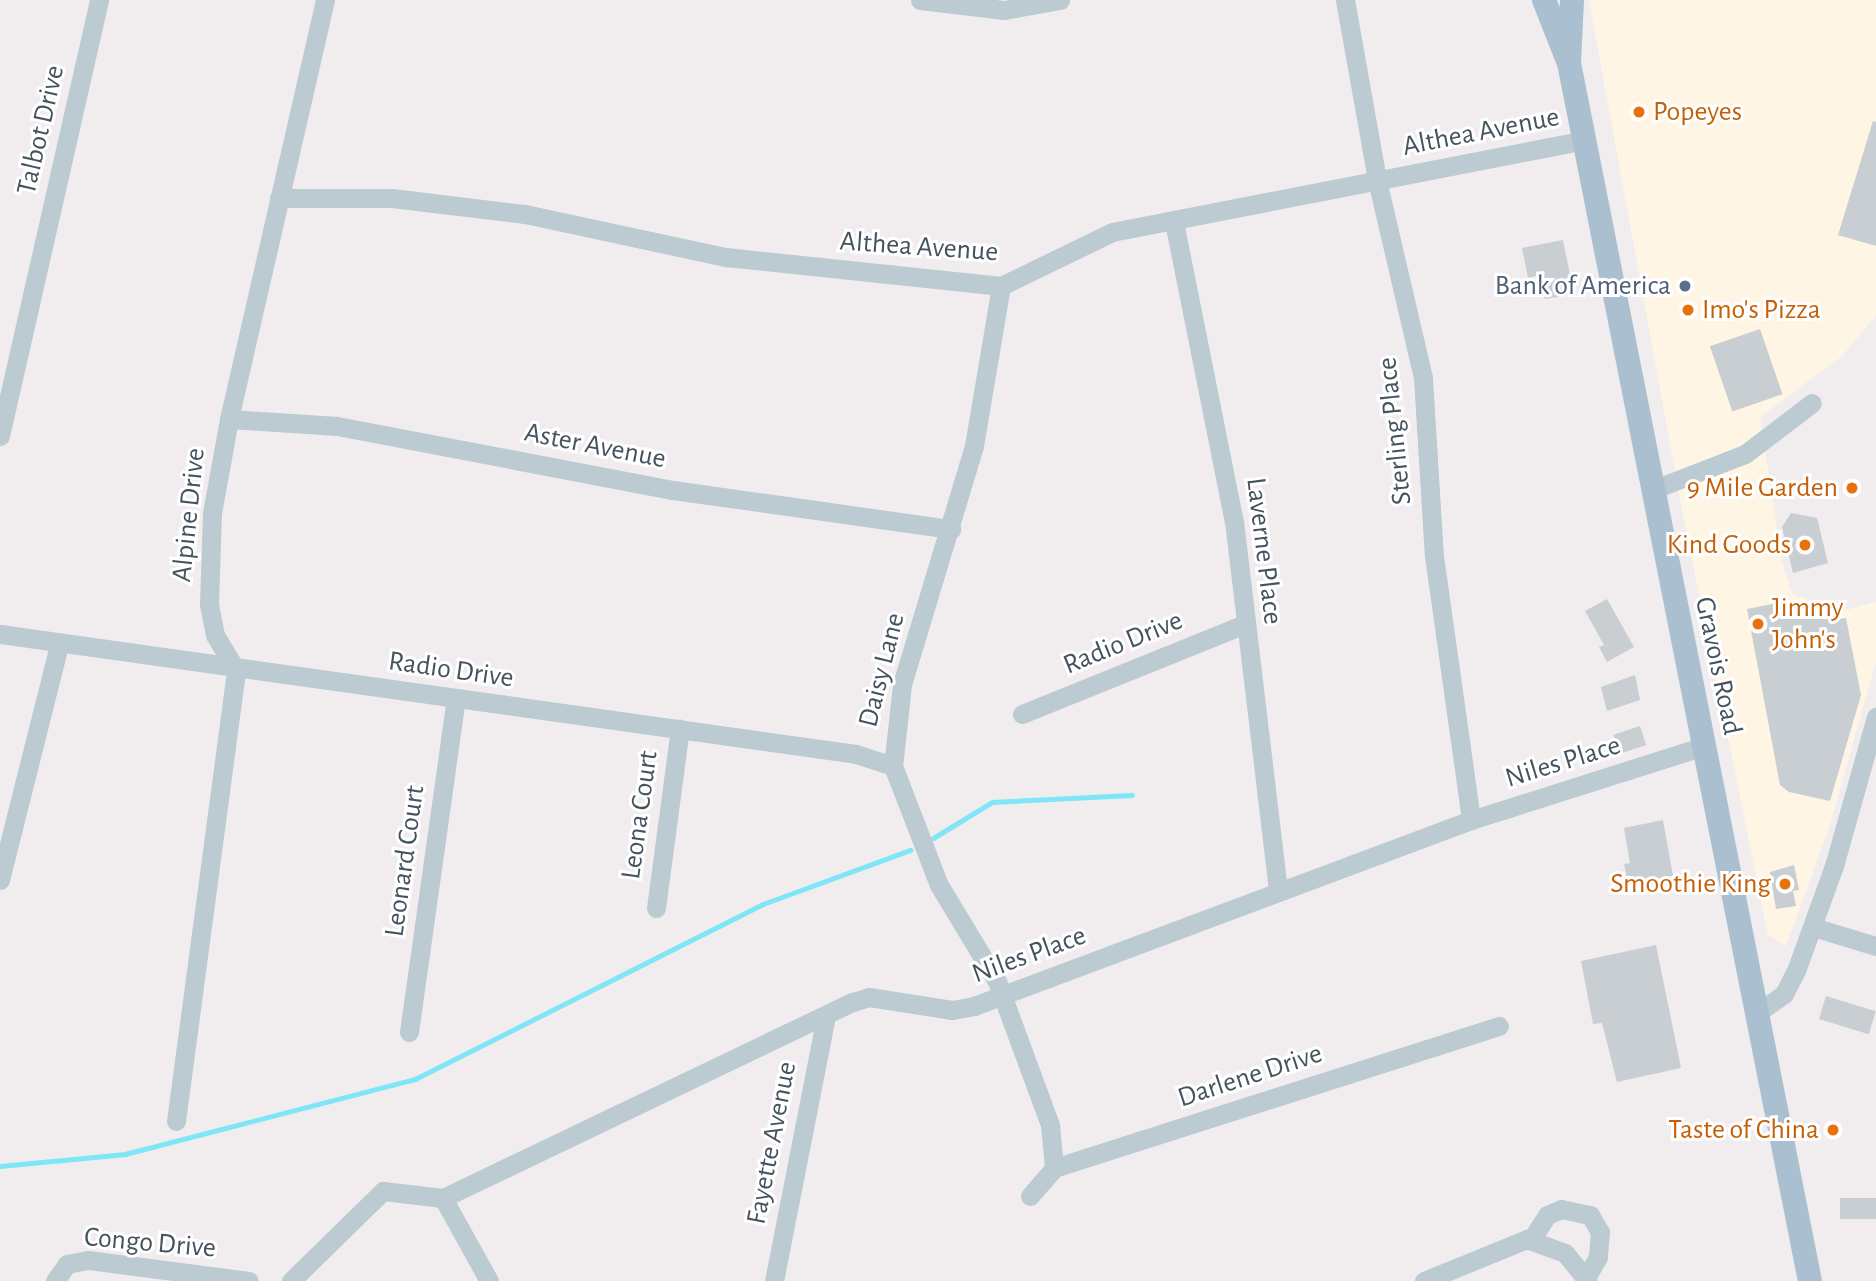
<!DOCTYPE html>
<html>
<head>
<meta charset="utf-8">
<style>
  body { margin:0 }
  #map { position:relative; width:1876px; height:1281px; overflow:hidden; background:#f1edee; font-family:"Alegreya Sans",sans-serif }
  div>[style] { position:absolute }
  .commercial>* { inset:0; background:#fef5e4 }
  .stream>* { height:5px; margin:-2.5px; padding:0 2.5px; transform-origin:2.5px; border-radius:2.5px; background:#7ee6f6 }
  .building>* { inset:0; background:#c9ced3; transform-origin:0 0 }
  .minor>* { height:19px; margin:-9.5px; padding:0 9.5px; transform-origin:9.5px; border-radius:9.5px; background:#bccad2 }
  .major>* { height:24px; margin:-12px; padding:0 12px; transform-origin:12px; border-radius:12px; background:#aac0d0 }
  .dots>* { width:19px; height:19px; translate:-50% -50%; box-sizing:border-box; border:4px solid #fff; border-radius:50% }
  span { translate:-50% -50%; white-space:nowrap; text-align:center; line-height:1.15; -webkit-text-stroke:6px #fff; paint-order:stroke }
  .food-label { font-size:28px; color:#c56008 }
  .left { translate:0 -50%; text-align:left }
  .right { translate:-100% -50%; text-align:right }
  .street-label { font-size:28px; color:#44535d }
  .service-label { font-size:28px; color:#4e5e75 }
</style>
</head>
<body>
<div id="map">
  <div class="commercial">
    <div style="clip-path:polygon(1589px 0,1876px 0,1876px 316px,1841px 357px,1760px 417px,1782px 561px,1792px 594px,1843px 611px,1876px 602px,1876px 662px,1829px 828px,1786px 946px,1768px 935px,1682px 510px)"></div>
  </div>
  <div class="stream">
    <div style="left:933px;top:838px;width:69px;rotate:-31.4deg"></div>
    <div style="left:992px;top:802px;width:140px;rotate:-2.9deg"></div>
    <div style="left:0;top:1166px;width:126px;rotate:-5.5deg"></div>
    <div style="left:125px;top:1154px;width:300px;rotate:-14.5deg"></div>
    <div style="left:415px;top:1079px;width:390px;rotate:-26.7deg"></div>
    <div style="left:763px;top:904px;width:157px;rotate:-20.2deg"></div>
  </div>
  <div class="building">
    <div style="clip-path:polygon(1873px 121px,1876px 122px,1876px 246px,1838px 235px)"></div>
    <div style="clip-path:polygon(1563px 240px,1574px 294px,1545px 299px,1540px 275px,1528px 278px,1522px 248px)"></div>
    <div style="left:1760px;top:329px;width:69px;height:53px;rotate:71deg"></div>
    <div style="clip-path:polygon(1791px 513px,1817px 518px,1828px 563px,1793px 573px,1782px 527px)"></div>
    <div style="clip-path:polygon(1607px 599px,1634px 647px,1607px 662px,1599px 647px,1604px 645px,1585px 611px)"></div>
    <div style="clip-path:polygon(1787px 601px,1832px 614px,1832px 620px,1846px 618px,1861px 695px,1830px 801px,1789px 792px,1780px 785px,1747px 609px)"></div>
    <div style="clip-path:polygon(1635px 675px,1640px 700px,1607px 711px,1601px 687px)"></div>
    <div style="left:1640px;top:726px;width:20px;height:28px;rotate:72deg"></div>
    <div style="clip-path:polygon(1663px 820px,1673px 876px,1628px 884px,1624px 864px,1630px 863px,1624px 828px)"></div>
    <div style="clip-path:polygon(1794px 865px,1799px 890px,1793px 891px,1796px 906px,1776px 909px,1770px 872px)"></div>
    <div style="clip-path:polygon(1656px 945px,1681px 1068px,1617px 1082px,1602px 1023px,1593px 1024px,1581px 961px)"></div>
    <div style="left:1826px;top:996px;width:52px;height:24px;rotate:17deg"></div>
    <div style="left:1876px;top:1198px;width:21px;height:36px;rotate:90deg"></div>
  </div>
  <div class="minor">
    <div style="left:920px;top:0;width:85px;rotate:6.8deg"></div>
    <div style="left:1004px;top:10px;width:57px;rotate:-10.1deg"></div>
    <div style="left:1345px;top:0;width:183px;rotate:79.9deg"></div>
    <div style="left:1377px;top:180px;width:203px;rotate:76.9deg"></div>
    <div style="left:1423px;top:378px;width:178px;rotate:86.5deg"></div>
    <div style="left:1434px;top:556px;width:267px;rotate:82deg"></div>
    <div style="left:279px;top:198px;width:113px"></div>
    <div style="left:392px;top:198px;width:134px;rotate:6.9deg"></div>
    <div style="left:525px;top:214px;width:206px;rotate:12.1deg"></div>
    <div style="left:726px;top:257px;width:277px;rotate:6deg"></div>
    <div style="left:1001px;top:286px;width:123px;rotate:-25.9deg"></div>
    <div style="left:1112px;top:232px;width:481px;rotate:-11deg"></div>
    <div style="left:1174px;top:222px;width:305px;rotate:78.7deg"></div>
    <div style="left:1234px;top:521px;width:373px;rotate:83.2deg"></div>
    <div style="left:1001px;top:286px;width:162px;rotate:99.6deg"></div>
    <div style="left:974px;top:446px;width:250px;rotate:106.8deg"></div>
    <div style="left:902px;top:685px;width:81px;rotate:96.3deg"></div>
    <div style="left:893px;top:766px;width:128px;rotate:68.9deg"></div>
    <div style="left:939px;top:885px;width:112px;rotate:58.9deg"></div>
    <div style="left:997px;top:981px;width:153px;rotate:69.8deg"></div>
    <div style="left:1050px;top:1125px;width:43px;rotate:84.7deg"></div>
    <div style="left:229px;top:419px;width:108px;rotate:3.7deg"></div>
    <div style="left:337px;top:426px;width:342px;rotate:10.8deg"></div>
    <div style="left:673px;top:490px;width:281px;rotate:8deg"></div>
    <div style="left:0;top:436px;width:447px;rotate:-77.2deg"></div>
    <div style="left:1652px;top:490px;width:100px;rotate:-21.2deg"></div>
    <div style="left:1745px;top:454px;width:84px;rotate:-37.3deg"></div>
    <div style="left:0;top:634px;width:864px;rotate:7.98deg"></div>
    <div style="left:856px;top:754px;width:39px;rotate:18deg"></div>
    <div style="left:1022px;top:714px;width:240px;rotate:-22deg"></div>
    <div style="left:0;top:880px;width:242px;rotate:-75.9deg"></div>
    <div style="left:656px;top:908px;width:181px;rotate:-82.4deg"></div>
    <div style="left:1813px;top:927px;width:66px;rotate:16.8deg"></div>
    <div style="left:1757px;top:1013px;width:33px;rotate:-35deg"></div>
    <div style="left:1784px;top:994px;width:29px;rotate:-63deg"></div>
    <div style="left:1797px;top:968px;width:109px;rotate:-70.1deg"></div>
    <div style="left:1834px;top:866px;width:155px;rotate:-74.3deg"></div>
    <div style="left:409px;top:1032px;width:336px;rotate:-82deg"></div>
    <div style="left:176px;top:1121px;width:455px;rotate:-82.4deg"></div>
    <div style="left:236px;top:670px;width:41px;rotate:-121deg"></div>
    <div style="left:215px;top:635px;width:32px;rotate:-101deg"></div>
    <div style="left:209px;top:604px;width:91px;rotate:-88.1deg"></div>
    <div style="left:212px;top:513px;width:96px;rotate:-79.7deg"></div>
    <div style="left:229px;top:419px;width:430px;rotate:-77.1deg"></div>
    <div style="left:1030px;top:1196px;width:37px;rotate:-49deg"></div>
    <div style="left:1054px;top:1168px;width:467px;rotate:-17.7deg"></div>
    <div style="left:443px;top:1198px;width:95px;rotate:61deg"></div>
    <div style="left:1531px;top:1240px;width:30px;rotate:-57deg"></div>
    <div style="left:1547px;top:1215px;width:15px;rotate:-23deg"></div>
    <div style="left:1561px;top:1209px;width:30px;rotate:12deg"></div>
    <div style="left:1590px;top:1215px;width:20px;rotate:60deg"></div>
    <div style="left:1600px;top:1232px;width:25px;rotate:95deg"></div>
    <div style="left:1598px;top:1257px;width:22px;rotate:120deg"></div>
    <div style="left:55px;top:1281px;width:21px;rotate:-55deg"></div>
    <div style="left:67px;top:1264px;width:21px;rotate:-11deg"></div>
    <div style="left:88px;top:1260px;width:162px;rotate:7.4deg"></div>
    <div style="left:291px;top:1281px;width:129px;rotate:-44.4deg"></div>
    <div style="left:383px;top:1191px;width:60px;rotate:6.7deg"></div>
    <div style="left:443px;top:1198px;width:454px;rotate:-25.6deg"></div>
    <div style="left:853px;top:1002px;width:17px;rotate:-17deg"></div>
    <div style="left:869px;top:997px;width:84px;rotate:8.9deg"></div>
    <div style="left:952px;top:1010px;width:22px;rotate:-10deg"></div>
    <div style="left:974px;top:1006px;width:531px;rotate:-20.52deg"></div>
    <div style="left:1471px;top:820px;width:244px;rotate:-17.6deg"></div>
    <div style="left:774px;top:1281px;width:270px;rotate:-78.9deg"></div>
    <div style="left:1424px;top:1281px;width:111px;rotate:-22.2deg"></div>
    <div style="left:1527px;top:1239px;width:40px;rotate:20.2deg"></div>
    <div style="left:1565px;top:1253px;width:36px;rotate:51deg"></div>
  </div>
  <div class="major">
    <div style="left:1544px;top:0;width:68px;rotate:68.4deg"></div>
    <div style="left:1569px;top:63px;width:1242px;rotate:78.81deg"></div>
    <div style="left:1569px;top:62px;width:62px;rotate:-87.2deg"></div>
  </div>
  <div class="dots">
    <div style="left:1639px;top:112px;background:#e8710a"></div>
    <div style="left:1685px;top:286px;background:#5c6f8a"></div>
    <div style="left:1688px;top:310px;background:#e8710a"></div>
    <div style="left:1852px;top:488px;background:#e8710a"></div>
    <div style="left:1805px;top:545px;background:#e8710a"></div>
    <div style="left:1758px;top:624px;background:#e8710a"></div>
    <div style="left:1785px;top:884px;background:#e8710a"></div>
    <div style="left:1833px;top:1130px;background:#e8710a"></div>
  </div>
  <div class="food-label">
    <span class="left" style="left:1653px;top:112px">Popeyes</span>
    <span class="left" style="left:1702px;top:310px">Imo's Pizza</span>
    <span class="right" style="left:1838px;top:488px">9 Mile Garden</span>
    <span class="right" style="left:1791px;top:545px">Kind Goods</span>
    <span class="left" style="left:1772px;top:624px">Jimmy<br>John's</span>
    <span class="right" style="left:1771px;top:884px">Smoothie King</span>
    <span class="right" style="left:1819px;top:1130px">Taste of China</span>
  </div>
  <div class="street-label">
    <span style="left:41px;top:130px;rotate:-77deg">Talbot Drive</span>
    <span style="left:1481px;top:132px;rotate:-11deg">Althea Avenue</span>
    <span style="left:919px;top:247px;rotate:4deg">Althea Avenue</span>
    <span style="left:1395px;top:431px;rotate:-96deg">Sterling Place</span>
    <span style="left:595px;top:446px;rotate:11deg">Aster Avenue</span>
    <span style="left:189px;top:515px;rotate:-84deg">Alpine Drive</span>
    <span style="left:1264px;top:551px;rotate:83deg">Laverne Place</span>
    <span style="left:1123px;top:643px;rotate:-22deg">Radio Drive</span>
    <span style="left:1718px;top:666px;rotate:78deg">Gravois Road</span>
    <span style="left:451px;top:670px;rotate:8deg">Radio Drive</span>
    <span style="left:882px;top:670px;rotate:-76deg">Daisy Lane</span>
    <span style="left:1563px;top:762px;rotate:-17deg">Niles Place</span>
    <span style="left:640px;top:815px;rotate:-82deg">Leona Court</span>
    <span style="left:405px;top:861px;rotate:-82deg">Leonard Court</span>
    <span style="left:1029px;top:955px;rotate:-20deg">Niles Place</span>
    <span style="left:1250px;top:1076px;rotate:-18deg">Darlene Drive</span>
    <span style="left:772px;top:1143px;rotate:-79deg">Fayette Avenue</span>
    <span style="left:150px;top:1243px;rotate:5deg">Congo Drive</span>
  </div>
  <div class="service-label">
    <span class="right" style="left:1671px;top:286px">Bank of America</span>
  </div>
</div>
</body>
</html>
